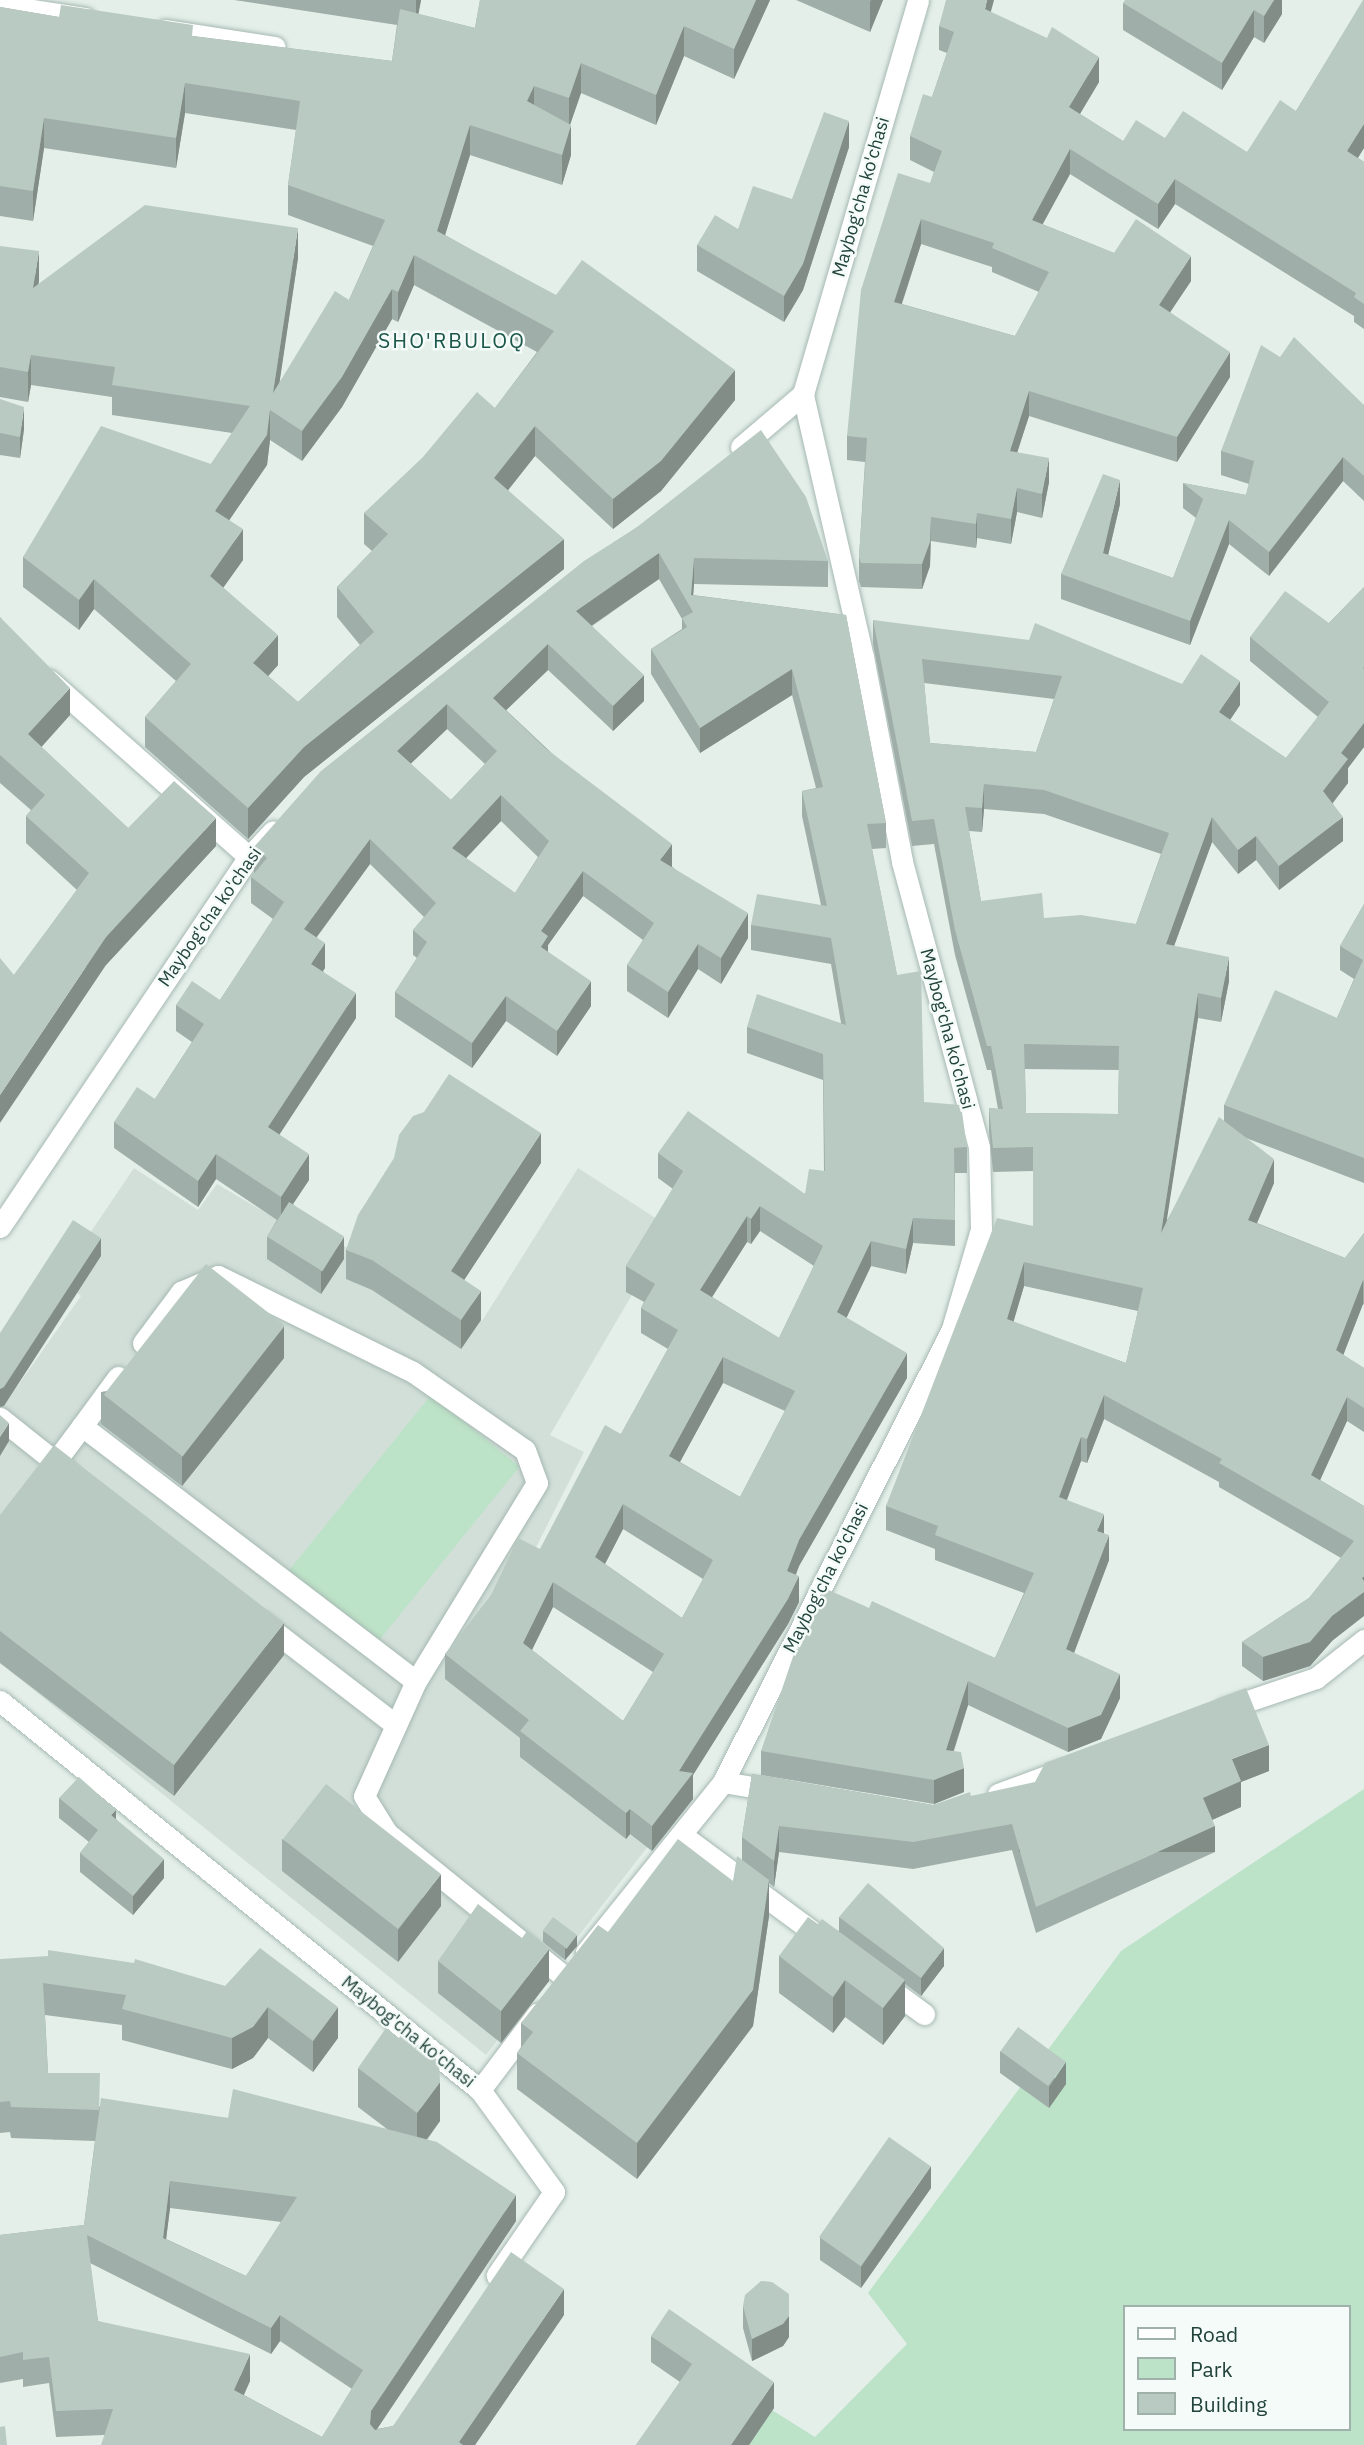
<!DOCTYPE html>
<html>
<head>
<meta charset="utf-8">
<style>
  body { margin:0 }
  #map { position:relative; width:1364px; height:2445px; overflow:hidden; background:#e4efea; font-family:"IBM Plex Sans",sans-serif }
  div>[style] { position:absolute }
  .built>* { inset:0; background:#d2dfd9 }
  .green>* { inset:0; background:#bce2c7; transform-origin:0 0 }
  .roads { filter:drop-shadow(0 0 2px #a6b8b2) drop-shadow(0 0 2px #a6b8b2) }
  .minor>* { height:21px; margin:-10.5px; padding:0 10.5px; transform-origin:10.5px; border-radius:10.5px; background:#fff }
  .wall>* { inset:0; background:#9faea8 }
  .shaded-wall>* { inset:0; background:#828d88; transform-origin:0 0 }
  .building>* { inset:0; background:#b9cac3; transform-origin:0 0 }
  span { translate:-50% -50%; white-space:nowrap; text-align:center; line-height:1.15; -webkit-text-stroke:5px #f5fbf8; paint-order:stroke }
  .street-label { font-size:18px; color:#21433b }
  .quarter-label { font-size:21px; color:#1b574a; letter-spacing:2px }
  .legend { position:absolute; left:1123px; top:2305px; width:228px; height:126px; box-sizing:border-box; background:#f5fbf8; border:2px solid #a0b1ac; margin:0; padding:9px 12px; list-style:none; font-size:21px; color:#21433b }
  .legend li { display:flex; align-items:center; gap:14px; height:35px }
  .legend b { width:35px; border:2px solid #a0b1ac }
</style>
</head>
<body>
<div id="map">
  <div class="built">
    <div style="clip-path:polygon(134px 1168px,198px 1210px,217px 1184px,292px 1228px,381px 1259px,482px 1321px,578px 1168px,671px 1228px,550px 1435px,584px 1452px,486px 1647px,684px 1800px,486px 2055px,0 1663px,0 1411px,81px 1296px,59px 1279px)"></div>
  </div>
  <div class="green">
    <div style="left:431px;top:1395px;width:114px;height:226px;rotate:39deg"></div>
    <div style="clip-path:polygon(evenodd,1364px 1789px,1364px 2445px,741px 2445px,767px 2407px,815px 2437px,907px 2344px,868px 2293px,1121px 1951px,1364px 1789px,1124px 2307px,1348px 2307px,1348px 2429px,1124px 2429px,1124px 2307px)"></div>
  </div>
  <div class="roads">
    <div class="minor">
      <div style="left:0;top:5px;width:86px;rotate:8.7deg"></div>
      <div style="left:165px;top:30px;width:111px;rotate:8.8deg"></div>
      <div style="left:741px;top:447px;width:82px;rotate:-40.5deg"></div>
      <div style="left:803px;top:394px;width:410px;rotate:-73.7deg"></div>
      <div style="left:49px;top:680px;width:267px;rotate:41.5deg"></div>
      <div style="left:0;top:1227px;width:446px;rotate:-56.1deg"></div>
      <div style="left:249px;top:857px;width:35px;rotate:-47deg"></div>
      <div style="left:143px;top:1343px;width:64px;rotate:-53.3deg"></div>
      <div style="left:181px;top:1292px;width:40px;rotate:-23.4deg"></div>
      <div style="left:218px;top:1276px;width:217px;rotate:26.2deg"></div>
      <div style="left:413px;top:1372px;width:136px;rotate:34.9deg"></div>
      <div style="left:525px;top:1450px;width:35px;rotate:70deg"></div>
      <div style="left:537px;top:1483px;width:232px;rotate:121.4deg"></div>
      <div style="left:416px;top:1681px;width:126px;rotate:114.3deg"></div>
      <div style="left:364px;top:1796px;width:44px;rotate:58.1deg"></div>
      <div style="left:387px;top:1833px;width:229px;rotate:39deg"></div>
      <div style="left:118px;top:1377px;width:61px;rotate:126.3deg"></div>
      <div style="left:82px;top:1426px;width:420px;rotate:37.4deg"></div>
      <div style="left:0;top:1418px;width:87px;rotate:38.5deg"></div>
      <div style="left:55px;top:1462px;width:45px;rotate:-53.1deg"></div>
      <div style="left:262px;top:1622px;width:165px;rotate:37.6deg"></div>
      <div style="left:0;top:1701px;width:618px;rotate:39.02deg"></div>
      <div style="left:480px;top:2090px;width:96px;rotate:-53deg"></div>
      <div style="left:1224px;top:1709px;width:97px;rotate:-18.6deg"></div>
      <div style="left:1316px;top:1678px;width:61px;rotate:-38.4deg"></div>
      <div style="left:723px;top:1782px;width:55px;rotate:9.5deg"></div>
      <div style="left:998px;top:1794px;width:69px;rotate:-20.3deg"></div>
      <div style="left:683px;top:1836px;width:175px;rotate:36.4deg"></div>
      <div style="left:586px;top:1952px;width:218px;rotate:-51.1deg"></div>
      <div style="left:723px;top:1782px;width:508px;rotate:-63.18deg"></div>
      <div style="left:952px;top:1329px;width:104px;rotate:-73.8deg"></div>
      <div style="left:981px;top:1229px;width:82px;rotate:-91.4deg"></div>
      <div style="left:979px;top:1147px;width:296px;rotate:-105.1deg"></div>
      <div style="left:902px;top:861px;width:208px;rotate:-100.8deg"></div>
      <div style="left:863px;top:657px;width:270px;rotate:-102.9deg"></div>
      <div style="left:883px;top:1984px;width:51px;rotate:36.2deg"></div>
      <div style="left:480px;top:2090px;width:126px;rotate:54deg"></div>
      <div style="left:554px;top:2192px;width:101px;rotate:124.5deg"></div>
    </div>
  </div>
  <div class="wall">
    <div style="clip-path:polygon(evenodd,234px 0,421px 0,418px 14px,475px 28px,480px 0,770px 0,734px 79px,684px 56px,656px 125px,581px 93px,570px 124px,571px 155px,562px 185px,470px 155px,445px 235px,735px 400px,661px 491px,613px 529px,535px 456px,508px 490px,564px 569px,304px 777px,248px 839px,145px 747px,145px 717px,176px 681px,94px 609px,79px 630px,23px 587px,23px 557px,211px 464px,232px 433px,112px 415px,112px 397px,31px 385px,28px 402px,0 397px,0 246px,39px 281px,38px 284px,298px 258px,279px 383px,349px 300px,373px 246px,288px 215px,288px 185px,296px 130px,185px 113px,176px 168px,44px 148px,33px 221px,0 216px,0 7px,59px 17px,193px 36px,392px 61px,397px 25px,234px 0,414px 285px,537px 352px,495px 408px,364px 513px,364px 544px,372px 551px,337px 587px,337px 617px,360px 645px,298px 702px,268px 676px,278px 665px,223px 588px,243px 560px,229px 520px,267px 465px,270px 440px,302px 461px,342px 407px,392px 319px,398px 322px,414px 285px)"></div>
    <div style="clip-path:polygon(796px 0,883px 0,870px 32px)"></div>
    <div style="clip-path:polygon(1282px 0,1282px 14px,1264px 43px,1254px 37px,1222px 90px,1123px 30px,1123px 3px)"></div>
    <div style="clip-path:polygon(evenodd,1364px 0,1364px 148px,1358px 158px,1364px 162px,1364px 329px,1354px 322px,1354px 316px,1175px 204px,1158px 229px,1070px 174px,1042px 224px,1114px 253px,1191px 281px,1170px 312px,1230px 377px,1177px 462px,1029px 416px,1017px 452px,1049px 482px,1042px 518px,1017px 512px,1011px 544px,977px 538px,976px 548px,931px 541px,930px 566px,922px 589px,861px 587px,859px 581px,859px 557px,865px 462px,847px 460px,847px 436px,934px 172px,910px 160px,910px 136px,932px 97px,947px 53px,939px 50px,939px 26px,990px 12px,1099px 82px,1080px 114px,1123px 141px,1165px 138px,1247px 152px,1296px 111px,1364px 0,921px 244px,992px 267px,992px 272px,1039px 292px,1015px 336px,902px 304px,921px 244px)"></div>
    <div style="clip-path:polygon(849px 147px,803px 290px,784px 322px,697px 271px,697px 245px,738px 229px,792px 199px)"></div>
    <div style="clip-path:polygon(1280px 357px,1364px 405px,1364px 501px,1343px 481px,1269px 576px,1229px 544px,1190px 645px,1061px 599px,1061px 574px,1120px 504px,1108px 555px,1173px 578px,1196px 518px,1183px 508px,1183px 483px,1246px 495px,1249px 484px,1221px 475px,1221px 451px)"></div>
    <div style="clip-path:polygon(0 399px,24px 429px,20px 458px,0 455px)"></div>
    <div style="clip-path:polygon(evenodd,637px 527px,828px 561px,828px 587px,694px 584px,693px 595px,846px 615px,886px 823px,886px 848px,872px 849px,897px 975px,924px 1102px,967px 1147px,967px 1173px,955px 1173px,955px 1246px,913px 1243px,906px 1274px,871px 1266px,846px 1318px,907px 1378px,799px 1566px,796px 1575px,799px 1602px,788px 1624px,693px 1775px,693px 1799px,652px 1851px,630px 1834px,626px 1839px,520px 1757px,520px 1738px,445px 1679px,445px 1654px,540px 1549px,621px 1434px,668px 1349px,641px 1333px,641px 1308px,644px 1302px,626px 1292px,626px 1266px,673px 1189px,658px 1178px,658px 1153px,805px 1194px,824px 1171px,823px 1080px,747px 1053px,747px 1027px,841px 1023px,831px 964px,751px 950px,751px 925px,821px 905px,802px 816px,802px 791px,816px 788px,792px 695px,700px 753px,651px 674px,651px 649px,682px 629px,682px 619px,659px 579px,592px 626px,644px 701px,613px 731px,548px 670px,506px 710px,748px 938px,721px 984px,698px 969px,668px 1018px,627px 991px,627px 965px,643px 940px,583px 896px,548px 945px,548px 952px,591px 1006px,557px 1056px,506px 1021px,472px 1068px,395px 1017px,395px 992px,417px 958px,413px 955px,413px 930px,424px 917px,370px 864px,317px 937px,325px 968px,323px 971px,356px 1018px,279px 1134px,309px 1180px,293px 1204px,344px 1259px,321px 1294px,267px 1259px,267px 1237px,277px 1220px,216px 1179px,198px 1207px,114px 1148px,114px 1122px,155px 1099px,192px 1042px,176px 1031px,176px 1005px,220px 1000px,273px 919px,251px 903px,251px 877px,254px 873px,254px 847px,637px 527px,447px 729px,485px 764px,451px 800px,410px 764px,447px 729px,637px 527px,501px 821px,538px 857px,515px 893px,466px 858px,501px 821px,637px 527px,760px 1231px,814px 1266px,779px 1338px,712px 1297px,747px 1242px,751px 1244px,760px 1231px,637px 527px,723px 1383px,785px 1411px,740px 1497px,680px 1462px,723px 1383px,637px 527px,623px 1529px,703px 1579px,682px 1618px,605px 1564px,623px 1529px,637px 527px,553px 1607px,653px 1672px,623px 1721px,532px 1650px,553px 1607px)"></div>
    <div style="clip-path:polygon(evenodd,1364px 587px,1364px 747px,1348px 768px,1348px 783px,1333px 803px,1343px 841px,1279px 890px,1256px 860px,1238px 874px,1212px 842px,1174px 946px,1229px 981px,1221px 1022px,1198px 1018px,1166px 1222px,1224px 1122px,1224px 1105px,1337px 1018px,1354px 979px,1340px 970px,1340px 946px,1364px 904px,1364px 1183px,1246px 1138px,1274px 1183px,1257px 1223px,1345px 1258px,1364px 1233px,1364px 1305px,1363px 1304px,1343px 1355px,1364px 1368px,1364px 1432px,1347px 1421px,1320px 1480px,1364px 1506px,1332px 1641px,1310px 1666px,1263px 1681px,1242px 1666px,1242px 1642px,1309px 1598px,1341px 1558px,1219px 1487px,1219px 1482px,1104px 1419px,1087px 1463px,1081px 1461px,1067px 1500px,1104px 1533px,1109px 1560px,1074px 1653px,1120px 1698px,1101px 1739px,1068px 1752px,968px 1705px,954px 1751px,964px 1792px,934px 1804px,761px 1775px,761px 1751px,869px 1608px,995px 1658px,1024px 1593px,935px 1560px,935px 1549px,886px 1530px,886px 1506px,1033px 1226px,1033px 1171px,993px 1172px,989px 1132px,989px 1108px,998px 1109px,991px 1070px,987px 1070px,955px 955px,934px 844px,912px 846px,873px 644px,873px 620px,1182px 684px,1240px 705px,1230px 720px,1286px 758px,1318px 717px,1250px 661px,1250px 637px,1329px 623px,1364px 587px,924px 683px,1054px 699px,1036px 752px,930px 743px,924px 683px,1364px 587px,984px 809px,1044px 814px,1161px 854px,1136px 924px,1044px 918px,981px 901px,969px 831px,982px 832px,984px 809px,1364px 587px,1025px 1069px,1119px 1070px,1118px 1114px,1026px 1113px,1025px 1069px,1364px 587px,1024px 1286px,1138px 1311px,1126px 1363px,1013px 1322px,1024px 1286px)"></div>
    <div style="clip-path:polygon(0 617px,70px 715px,41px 747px,128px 828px,216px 846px,106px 965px,14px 975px,77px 890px,26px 843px,26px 816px,31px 810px,0 783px)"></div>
    <div style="clip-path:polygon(541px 1163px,464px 1280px,481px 1320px,461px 1349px,372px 1290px,346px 1279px,346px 1250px)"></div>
    <div style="clip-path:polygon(284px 1358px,182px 1486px,101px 1424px,101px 1392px)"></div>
    <div style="clip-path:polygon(0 1515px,284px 1655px,174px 1796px,0 1663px)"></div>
    <div style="clip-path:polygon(1269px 1771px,1241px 1782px,1241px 1807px,1212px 1820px,1215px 1852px,1036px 1933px,1012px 1850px,913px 1869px,779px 1852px,774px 1887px,769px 1883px,769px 1916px,753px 2026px,637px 2179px,517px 2089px,517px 2053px,521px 2047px,521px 2023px,608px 1932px,733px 1881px,742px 1860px,742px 1837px,752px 1774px,933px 1805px,971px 1796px)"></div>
    <div style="clip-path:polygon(59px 1798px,116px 1819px,164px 1878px,133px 1915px,80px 1872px,80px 1853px,89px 1842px,59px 1818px)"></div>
    <div style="clip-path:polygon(282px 1839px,441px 1906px,398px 1962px,282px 1871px)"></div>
    <div style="clip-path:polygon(839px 1917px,944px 1966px,921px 1996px,905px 1984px,905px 2016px,883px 2045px,845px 2017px,833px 2033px,779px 1993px,779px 1956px,818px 1924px,839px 1931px)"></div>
    <div style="clip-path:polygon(543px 1931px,577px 1946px,565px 1960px,543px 1942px)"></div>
    <div style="clip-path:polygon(evenodd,0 1959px,225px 1986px,338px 2038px,313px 2072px,268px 2038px,253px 2058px,232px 2069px,122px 2040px,122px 2025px,45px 2015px,48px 2073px,100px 2107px,228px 2118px,387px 2129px,358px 2107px,358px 2068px,440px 2121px,427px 2140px,516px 2221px,377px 2429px,393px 2426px,564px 2315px,475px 2445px,104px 2435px,56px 2437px,49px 2383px,23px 2387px,23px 2379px,0 2383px,0 2235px,84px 2225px,95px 2141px,11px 2138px,10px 2132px,0 2133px,0 1959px,170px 2208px,281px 2222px,246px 2276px,166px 2239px,170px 2208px,0 1959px,90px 2263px,271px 2354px,280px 2341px,352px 2389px,322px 2437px,244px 2395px,250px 2381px,98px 2321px,90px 2263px)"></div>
    <div style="clip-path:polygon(438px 1961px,549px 1981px,501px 2043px,438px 1993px)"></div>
    <div style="clip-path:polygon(1000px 2051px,1066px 2084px,1049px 2108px,1000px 2073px)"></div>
    <div style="clip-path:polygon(931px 2188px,861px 2288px,820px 2260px,820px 2238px)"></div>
    <div style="clip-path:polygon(743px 2306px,789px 2337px,783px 2346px,752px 2361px,743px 2328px)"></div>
    <div style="clip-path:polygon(651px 2336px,774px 2408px,749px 2445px,636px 2445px,680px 2382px,651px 2362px)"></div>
  </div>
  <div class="shaded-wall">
    <div style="clip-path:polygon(416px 0,421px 0,416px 28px)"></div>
    <div style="clip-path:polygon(756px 0,770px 0,734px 79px,734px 49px)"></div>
    <div style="clip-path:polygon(871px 0,883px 0,870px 32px,870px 2px)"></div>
    <div style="clip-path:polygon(987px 0,994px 0,985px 34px,985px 9px)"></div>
    <div style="clip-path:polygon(1274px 0,1282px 0,1282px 14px,1264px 43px,1264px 16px)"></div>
    <div style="clip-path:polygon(1254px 10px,1254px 37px,1222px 90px,1222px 63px)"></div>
    <div style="clip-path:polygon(684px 26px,684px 56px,656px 125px,656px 95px)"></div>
    <div style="clip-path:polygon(1099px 57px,1099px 82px,1069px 132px,1069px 107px)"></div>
    <div style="clip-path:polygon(581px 63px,581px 93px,569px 128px,569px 98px)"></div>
    <div style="clip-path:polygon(185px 83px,185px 113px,176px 168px,176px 138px)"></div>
    <div style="clip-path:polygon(534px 86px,534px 116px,527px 101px)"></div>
    <div style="clip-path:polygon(44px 118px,44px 148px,33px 221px,33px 191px)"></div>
    <div style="clip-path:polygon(849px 121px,849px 147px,803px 290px,784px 322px,784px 296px)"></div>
    <div style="clip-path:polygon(1364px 124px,1364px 148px,1347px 175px,1347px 151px)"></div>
    <div style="clip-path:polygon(470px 125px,470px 155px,437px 261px,437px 231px)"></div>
    <div style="clip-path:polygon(571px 125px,571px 155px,562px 185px,562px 155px)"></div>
    <div style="clip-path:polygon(1070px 149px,1070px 174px,1032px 244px,1032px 220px)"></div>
    <div style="clip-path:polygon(1175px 179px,1175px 204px,1158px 229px,1158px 204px)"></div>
    <div style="clip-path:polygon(921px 219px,921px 244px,894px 327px,894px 302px)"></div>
    <div style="clip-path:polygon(298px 228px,298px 258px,275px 413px,273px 393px)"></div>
    <div style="clip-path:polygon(39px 251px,39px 281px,33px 318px,33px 288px)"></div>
    <div style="clip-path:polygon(414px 255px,414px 285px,398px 322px,398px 292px)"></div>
    <div style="clip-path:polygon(1191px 256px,1191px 281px,1159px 329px,1159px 305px)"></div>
    <div style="clip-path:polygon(392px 289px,392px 319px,342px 407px,302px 461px,302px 431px)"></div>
    <div style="clip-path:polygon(1230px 352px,1230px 377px,1177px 462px,1177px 437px)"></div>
    <div style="clip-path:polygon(31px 355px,31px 385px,28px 402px,28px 372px)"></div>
    <div style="clip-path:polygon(735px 370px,735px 400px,661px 491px,613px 529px,613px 499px)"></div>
    <div style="clip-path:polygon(1029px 391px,1029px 416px,1010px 475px,1010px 451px)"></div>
    <div style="clip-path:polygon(24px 407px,24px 429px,20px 458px,20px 437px)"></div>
    <div style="clip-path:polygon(270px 410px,270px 440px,267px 465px,215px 541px,215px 511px)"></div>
    <div style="clip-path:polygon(535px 426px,535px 456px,494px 508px,494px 478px)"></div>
    <div style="clip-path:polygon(1343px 457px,1343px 481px,1269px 576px,1269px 552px)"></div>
    <div style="clip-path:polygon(1049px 458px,1049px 482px,1042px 518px,1042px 494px)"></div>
    <div style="clip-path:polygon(1120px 480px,1120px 504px,1103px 577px,1103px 553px)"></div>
    <div style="clip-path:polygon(1017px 488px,1017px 512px,1011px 544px,1011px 519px)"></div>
    <div style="clip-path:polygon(977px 513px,977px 538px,976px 548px,976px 524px)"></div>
    <div style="clip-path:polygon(931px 517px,930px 566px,922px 589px,922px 564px)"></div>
    <div style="clip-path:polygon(1229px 520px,1229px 544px,1190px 645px,1190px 621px)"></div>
    <div style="clip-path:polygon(243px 529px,243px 560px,210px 606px,210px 576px)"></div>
    <div style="clip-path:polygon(564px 539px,564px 569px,304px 777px,248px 839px,248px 808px,304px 747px)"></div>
    <div style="clip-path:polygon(659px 553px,659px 579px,576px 636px,576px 611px)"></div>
    <div style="clip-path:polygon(694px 558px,694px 584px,692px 611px,691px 595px)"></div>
    <div style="clip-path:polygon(94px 579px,94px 609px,79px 630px,79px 600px)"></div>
    <div style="clip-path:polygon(278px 635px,278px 665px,253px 693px,253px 663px)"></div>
    <div style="clip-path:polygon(548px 644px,548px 670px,493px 723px,493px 698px)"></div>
    <div style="clip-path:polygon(792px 669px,792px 695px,700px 753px,700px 728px)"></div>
    <div style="clip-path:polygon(644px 675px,644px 701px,613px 731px,613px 706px)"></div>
    <div style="clip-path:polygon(1240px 681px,1240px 705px,1219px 736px,1219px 712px)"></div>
    <div style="clip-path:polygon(70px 688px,70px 715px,28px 762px,28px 734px)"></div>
    <div style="clip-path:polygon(447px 704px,447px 729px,397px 777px,397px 751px)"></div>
    <div style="clip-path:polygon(1364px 723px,1364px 747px,1348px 768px,1348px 783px,1323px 815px,1323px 791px,1341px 753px)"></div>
    <div style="clip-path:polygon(984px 784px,984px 809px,982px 832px,982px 808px)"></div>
    <div style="clip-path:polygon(501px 795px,501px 821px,452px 873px,452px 848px)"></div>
    <div style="clip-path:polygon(1212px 817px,1212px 842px,1166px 968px,1166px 944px)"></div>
    <div style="clip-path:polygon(1343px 817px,1343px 841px,1279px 890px,1279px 866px)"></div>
    <div style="clip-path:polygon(216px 818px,216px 846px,106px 965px,0 1123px,0 1095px,106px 937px)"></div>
    <div style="clip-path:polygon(1256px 836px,1256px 860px,1238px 874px,1238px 850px)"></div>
    <div style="clip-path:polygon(370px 839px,370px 864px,304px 954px,304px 929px)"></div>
    <div style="clip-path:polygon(672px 844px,672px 869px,660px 860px)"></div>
    <div style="clip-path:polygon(583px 871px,583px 896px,548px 945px,548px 962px,541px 972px,541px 931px)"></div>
    <div style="clip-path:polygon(748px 913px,748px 938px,721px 984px,721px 958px)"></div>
    <div style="clip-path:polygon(325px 943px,325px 968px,311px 989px,311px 964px)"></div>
    <div style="clip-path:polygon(698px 944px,698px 969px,668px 1018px,668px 992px)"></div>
    <div style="clip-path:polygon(1229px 957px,1229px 981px,1221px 1022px,1221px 998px)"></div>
    <div style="clip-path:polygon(591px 981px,591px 1006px,557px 1056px,557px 1031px)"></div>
    <div style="clip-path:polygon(356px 993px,356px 1018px,268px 1152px,268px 1127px)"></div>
    <div style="clip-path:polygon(1198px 993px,1198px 1018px,1161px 1258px,1161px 1233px)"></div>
    <div style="clip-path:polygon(506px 996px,506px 1021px,472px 1068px,472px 1043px)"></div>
    <div style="clip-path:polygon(541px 1133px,541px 1163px,451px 1300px,451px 1271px)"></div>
    <div style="clip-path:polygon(216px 1154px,216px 1179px,198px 1207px,198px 1181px)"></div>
    <div style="clip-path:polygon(309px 1154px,309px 1180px,281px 1222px,281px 1197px)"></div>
    <div style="clip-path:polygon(1274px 1159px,1274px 1183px,1248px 1244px,1248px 1220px)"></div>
    <div style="clip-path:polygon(760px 1206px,760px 1231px,751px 1244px,751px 1219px)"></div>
    <div style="clip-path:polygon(747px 1216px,747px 1242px,700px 1316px,700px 1290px)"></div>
    <div style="clip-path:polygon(913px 1218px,913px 1243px,906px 1274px,906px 1249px)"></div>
    <div style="clip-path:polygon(344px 1237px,344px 1259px,321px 1294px,321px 1272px)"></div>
    <div style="clip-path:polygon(101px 1238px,101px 1256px,4px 1406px,0 1407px,0 1389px)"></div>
    <div style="clip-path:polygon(871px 1241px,871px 1266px,837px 1338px,837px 1312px)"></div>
    <div style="clip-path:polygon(1024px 1262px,1024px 1286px,1007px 1344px,1007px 1319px)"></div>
    <div style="clip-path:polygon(1363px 1280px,1363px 1304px,1336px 1374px,1336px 1350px)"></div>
    <div style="clip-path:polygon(481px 1291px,481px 1320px,461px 1349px,461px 1320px)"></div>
    <div style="clip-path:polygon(284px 1326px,284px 1358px,182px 1486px,182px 1454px)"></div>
    <div style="clip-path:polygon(907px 1353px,907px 1378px,799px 1566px,787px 1596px,787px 1571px,799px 1540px)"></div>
    <div style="clip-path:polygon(723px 1357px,723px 1383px,669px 1482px,669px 1456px)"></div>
    <div style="clip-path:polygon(1104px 1395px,1104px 1419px,1087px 1463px,1087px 1439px)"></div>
    <div style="clip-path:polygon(1347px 1397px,1347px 1421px,1311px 1500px,1311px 1475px)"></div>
    <div style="clip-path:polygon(9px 1423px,9px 1441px,0 1456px,0 1437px)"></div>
    <div style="clip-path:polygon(1081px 1437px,1081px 1461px,1059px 1521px,1059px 1497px)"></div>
    <div style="clip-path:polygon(623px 1504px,623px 1529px,595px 1583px,595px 1557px)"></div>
    <div style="clip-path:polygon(1104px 1514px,1104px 1538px,1097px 1531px)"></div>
    <div style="clip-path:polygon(1109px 1535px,1109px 1560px,1066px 1674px,1066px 1649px)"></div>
    <div style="clip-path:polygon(799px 1576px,799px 1602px,788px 1624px,693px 1775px,693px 1799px,652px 1851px,652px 1826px,679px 1771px)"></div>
    <div style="clip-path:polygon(1364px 1576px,1364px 1616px,1332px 1641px,1310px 1666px,1263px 1681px,1263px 1657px)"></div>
    <div style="clip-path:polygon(553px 1582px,553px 1607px,523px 1668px,523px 1643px)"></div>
    <div style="clip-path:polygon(284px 1623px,284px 1655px,174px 1796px,174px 1765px)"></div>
    <div style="clip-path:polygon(1120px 1674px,1120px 1698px,1101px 1739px,1068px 1752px,1068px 1728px)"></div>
    <div style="clip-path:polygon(968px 1681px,968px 1705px,946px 1774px,946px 1750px)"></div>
    <div style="clip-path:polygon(1269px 1745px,1269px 1771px,1241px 1782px,1241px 1807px,1203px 1824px,1203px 1798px,1232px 1759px)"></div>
    <div style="clip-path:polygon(964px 1768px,964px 1792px,934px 1804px,934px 1780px)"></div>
    <div style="clip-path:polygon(630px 1809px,630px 1834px,626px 1839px,626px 1813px)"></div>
    <div style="clip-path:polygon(116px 1810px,116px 1829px,111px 1815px)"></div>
    <div style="clip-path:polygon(779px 1826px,779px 1852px,774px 1887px,774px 1861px)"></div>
    <div style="left:1215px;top:1826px;width:26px;height:196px;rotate:90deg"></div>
    <div style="clip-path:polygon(164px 1859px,164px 1878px,133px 1915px,133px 1896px)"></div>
    <div style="clip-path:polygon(441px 1874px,441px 1906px,398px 1962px,398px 1930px)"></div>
    <div style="clip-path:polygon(769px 1880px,769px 1916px,753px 2026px,637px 2179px,637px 2143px)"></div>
    <div style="clip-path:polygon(577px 1935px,577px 1946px,565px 1960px,565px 1949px)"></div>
    <div style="clip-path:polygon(944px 1948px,944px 1966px,921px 1996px,921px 1978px)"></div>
    <div style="clip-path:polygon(549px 1949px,549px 1981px,501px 2043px,501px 2011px)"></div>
    <div style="clip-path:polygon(845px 1980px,845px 2017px,833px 2033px,833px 1997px)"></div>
    <div style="clip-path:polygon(905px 1980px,905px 2016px,883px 2045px,883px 2008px)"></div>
    <div style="clip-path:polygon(268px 2007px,268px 2038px,253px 2058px,232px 2069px,232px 2038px)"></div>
    <div style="clip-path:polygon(338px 2007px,338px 2038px,313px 2072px,313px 2041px)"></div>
    <div style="clip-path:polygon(1066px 2062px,1066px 2084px,1049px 2108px,1049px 2087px)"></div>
    <div style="clip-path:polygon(440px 2082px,440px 2121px,417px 2152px,417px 2113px)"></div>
    <div style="clip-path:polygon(931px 2166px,931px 2188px,861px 2288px,861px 2267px)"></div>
    <div style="clip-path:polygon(170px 2181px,170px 2208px,163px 2264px,163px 2238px)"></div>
    <div style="clip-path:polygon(516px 2195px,516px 2221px,371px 2438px,370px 2424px,371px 2411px)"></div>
    <div style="clip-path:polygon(564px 2289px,564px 2315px,475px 2445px,459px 2445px,459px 2442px)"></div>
    <div style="clip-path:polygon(280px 2315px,280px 2341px,271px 2354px,271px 2328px)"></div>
    <div style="clip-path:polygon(789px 2316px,789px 2337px,783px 2346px,752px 2361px,752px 2339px)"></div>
    <div style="clip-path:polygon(250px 2354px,250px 2381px,234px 2416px,234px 2390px)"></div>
    <div style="clip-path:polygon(774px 2382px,774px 2408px,749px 2445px,731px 2445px)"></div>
  </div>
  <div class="building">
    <div style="clip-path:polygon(evenodd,480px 0,756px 0,734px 49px,684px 26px,656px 95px,581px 63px,569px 98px,534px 86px,527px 101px,571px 125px,562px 155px,470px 125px,437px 231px,556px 295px,582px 260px,735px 370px,661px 461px,613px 499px,535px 426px,494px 478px,564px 539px,304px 747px,248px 808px,145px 717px,191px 664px,94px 579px,79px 600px,23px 557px,101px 426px,211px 464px,250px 406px,112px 385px,115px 367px,31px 355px,28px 372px,0 367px,0 246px,39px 251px,33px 288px,145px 205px,298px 228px,273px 393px,335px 291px,349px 300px,385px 220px,288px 185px,300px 101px,185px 83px,176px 138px,44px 118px,33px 191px,0 186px,0 7px,59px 17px,61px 5px,193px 25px,192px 36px,392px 61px,400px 9px,475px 28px,480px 0,414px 255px,554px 331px,495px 408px,477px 392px,423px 457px,364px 513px,388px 534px,337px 587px,374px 632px,298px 702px,253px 663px,278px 635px,210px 576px,243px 529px,215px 511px,267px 435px,270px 410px,302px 431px,342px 377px,392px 289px,398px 292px,414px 255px)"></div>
    <div style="clip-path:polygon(evenodd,946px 0,987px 0,985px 9px,1047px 38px,1052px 27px,1099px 57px,1069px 107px,1123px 141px,1136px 120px,1165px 138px,1183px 111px,1247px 152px,1280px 100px,1296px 111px,1363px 0,1364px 0,1364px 124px,1347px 151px,1364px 162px,1364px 304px,1354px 297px,1356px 293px,1175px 179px,1158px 204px,1070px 149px,1032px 220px,1114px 253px,1136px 219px,1191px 256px,1159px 305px,1230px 352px,1177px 437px,1029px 391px,1010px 451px,1049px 458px,1042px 494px,1017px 488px,1011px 519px,977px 513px,976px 524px,931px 517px,930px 542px,922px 564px,861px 563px,859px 557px,867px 438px,847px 436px,861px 290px,898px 173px,930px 183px,942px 151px,910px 136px,923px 94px,932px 97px,954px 32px,939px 26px,946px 0,921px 219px,994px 243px,992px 248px,1049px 272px,1015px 336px,894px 302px,921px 219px)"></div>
    <div style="clip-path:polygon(1125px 0,1274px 0,1264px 16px,1254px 10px,1222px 63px,1123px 3px)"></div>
    <div style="clip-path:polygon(824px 112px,849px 121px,803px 264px,784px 296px,697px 245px,715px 215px,738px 229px,753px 186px,792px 199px)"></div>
    <div style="clip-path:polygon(1294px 337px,1364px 405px,1364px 476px,1343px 457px,1269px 552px,1229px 520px,1190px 621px,1061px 574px,1103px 474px,1120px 480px,1103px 553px,1173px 578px,1203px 499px,1183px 483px,1246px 495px,1254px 461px,1221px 451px,1261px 345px,1280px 357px)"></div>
    <div style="clip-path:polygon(0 399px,24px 407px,20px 437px,0 433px)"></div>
    <div style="clip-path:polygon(evenodd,761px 430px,806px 497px,828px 561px,694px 558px,691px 595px,846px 615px,886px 823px,867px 824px,897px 975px,921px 971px,924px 1102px,961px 1105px,967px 1147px,954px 1148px,955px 1220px,913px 1218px,906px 1249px,871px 1241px,837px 1312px,907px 1353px,799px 1540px,787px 1571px,799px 1576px,788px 1599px,679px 1771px,693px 1773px,652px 1826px,630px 1809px,626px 1813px,520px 1731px,529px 1720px,445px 1654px,491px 1595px,518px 1538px,540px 1549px,605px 1425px,621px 1434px,678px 1330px,641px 1308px,655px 1284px,626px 1266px,683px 1171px,658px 1153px,688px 1111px,805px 1194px,809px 1169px,825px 1171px,823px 1054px,747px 1027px,757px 994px,846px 1025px,831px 938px,751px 925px,757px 894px,827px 906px,802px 791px,823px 787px,792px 669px,700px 728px,651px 649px,687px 627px,682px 618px,693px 612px,659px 553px,576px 611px,644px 675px,613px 706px,548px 644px,493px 698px,545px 748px,672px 844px,660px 860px,748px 913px,721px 958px,698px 944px,668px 992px,627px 965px,654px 923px,583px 871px,541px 931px,548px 936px,541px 947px,591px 981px,557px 1031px,506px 996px,472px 1043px,395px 992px,427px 942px,413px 930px,436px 903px,370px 839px,304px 929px,325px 943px,311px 964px,356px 993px,268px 1127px,309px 1154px,281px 1197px,216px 1154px,198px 1181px,114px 1122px,137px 1087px,155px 1099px,204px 1024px,176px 1005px,192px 981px,220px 1000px,284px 902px,251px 877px,267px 858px,254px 847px,321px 771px,584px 561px,637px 527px,761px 430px,447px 704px,497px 751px,451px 800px,397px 751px,447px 704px,761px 430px,501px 795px,549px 841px,515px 893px,452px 848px,501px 795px,761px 430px,760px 1206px,823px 1246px,779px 1338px,700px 1290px,747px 1216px,751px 1219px,760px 1206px,761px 430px,723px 1357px,795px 1391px,740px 1497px,669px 1456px,723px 1357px,761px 430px,623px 1504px,713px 1560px,682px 1618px,595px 1557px,623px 1504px,761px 430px,553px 1582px,664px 1654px,623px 1721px,523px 1643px,553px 1582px)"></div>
    <div style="clip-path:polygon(evenodd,1364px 587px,1364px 666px,1363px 668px,1364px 669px,1364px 723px,1341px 753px,1348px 759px,1323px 791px,1343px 817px,1279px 866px,1256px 836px,1238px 850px,1212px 817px,1166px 944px,1229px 957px,1221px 998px,1198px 993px,1161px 1233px,1219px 1117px,1274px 1159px,1248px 1220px,1345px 1258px,1364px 1233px,1364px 1281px,1363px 1280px,1336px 1350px,1364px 1368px,1364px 1408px,1347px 1397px,1311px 1475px,1364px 1506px,1364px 1576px,1362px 1578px,1364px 1581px,1364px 1592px,1332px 1616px,1310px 1642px,1263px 1657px,1242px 1642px,1309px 1598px,1354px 1541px,1219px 1463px,1222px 1459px,1104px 1395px,1087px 1439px,1081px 1437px,1059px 1497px,1104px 1514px,1097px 1531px,1109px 1535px,1066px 1649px,1120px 1674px,1101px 1715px,1068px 1728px,968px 1681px,946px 1750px,961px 1752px,964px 1768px,934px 1780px,761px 1751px,802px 1630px,824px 1588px,869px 1608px,872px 1601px,995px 1658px,1034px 1573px,935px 1535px,938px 1526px,886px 1506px,997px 1218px,1033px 1226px,1033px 1147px,993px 1148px,989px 1108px,1003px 1109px,991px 1046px,987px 1046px,955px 930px,934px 819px,912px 821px,873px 620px,1029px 640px,1035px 623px,1182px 684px,1201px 654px,1240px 681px,1219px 712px,1286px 758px,1329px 702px,1250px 637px,1285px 591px,1329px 623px,1364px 587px,922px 659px,1062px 676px,1036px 752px,930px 743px,922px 659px,1364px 587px,984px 784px,1044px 790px,1169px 833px,1136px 924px,1081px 915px,1044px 918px,1042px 893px,981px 901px,965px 807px,982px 808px,984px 784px,1364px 587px,1024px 1044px,1119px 1046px,1118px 1114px,1026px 1113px,1024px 1044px,1364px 587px,1024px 1262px,1143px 1288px,1126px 1363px,1007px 1319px,1024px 1262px)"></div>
    <div style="clip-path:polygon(0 617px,70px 688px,28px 734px,128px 828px,174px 781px,216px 818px,106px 937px,0 1095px,0 958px,14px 975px,89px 873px,26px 816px,45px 795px,0 755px)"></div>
    <div style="clip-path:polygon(1364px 904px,1364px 1158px,1224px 1105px,1275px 990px,1337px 1018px,1363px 960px,1340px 946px)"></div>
    <div style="clip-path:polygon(449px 1074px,541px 1133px,451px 1271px,481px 1291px,461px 1320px,372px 1260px,346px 1250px,358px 1215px,394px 1158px,399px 1135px,413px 1116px,424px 1112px)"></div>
    <div style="left:289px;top:1202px;width:65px;height:41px;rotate:32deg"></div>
    <div style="clip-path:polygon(73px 1220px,101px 1238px,4px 1387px,0 1389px,0 1333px)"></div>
    <div style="left:206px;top:1264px;width:100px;height:166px;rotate:38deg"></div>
    <div style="clip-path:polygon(0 1415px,9px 1423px,0 1437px)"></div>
    <div style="clip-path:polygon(54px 1445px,284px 1623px,174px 1765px,0 1631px,0 1515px)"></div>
    <div style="clip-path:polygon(1246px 1688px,1269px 1745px,1232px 1759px,1241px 1781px,1203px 1798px,1215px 1826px,1036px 1907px,1012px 1824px,913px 1842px,779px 1826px,774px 1861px,742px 1837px,752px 1774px,933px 1805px,970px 1792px,971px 1796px,1035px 1782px,1045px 1763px)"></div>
    <div style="clip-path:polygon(79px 1777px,116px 1810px,111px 1815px,164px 1859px,133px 1896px,80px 1853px,98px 1830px,59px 1798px)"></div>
    <div style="left:326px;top:1784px;width:146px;height:70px;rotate:38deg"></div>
    <div style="clip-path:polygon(678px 1839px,733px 1881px,737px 1856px,769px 1880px,753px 1990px,637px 2143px,517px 2053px,533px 2032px,521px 2023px,598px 1925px,608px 1932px)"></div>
    <div style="clip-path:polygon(868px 1883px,944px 1948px,921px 1978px,839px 1917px)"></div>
    <div style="clip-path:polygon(478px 1904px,522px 1938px,527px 1931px,549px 1949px,501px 2011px,438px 1961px)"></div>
    <div style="left:553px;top:1917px;width:30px;height:17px;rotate:37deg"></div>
    <div style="clip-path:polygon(808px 1917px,818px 1924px,822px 1919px,905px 1980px,883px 2008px,845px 1980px,833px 1997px,779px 1956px)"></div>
    <div style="clip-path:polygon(260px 1948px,338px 2007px,313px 2041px,268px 2007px,253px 2027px,232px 2038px,122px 2009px,126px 1995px,43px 1983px,48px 2073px,100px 2073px,99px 2110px,11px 2107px,10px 2101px,0 2102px,0 1959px,48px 1956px,48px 1950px,134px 1963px,135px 1959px,225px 1986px)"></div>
    <div style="left:1018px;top:2027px;width:59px;height:30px;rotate:36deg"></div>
    <div style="clip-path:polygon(386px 2028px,399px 2038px,402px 2033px,439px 2061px,440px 2082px,417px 2113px,358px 2068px)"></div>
    <div style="clip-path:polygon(evenodd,233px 2089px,437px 2142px,516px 2195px,371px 2411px,370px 2424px,375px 2430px,393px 2426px,511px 2252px,564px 2289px,459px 2442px,463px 2445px,101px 2445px,113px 2409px,56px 2411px,49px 2357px,23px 2360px,23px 2352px,0 2357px,0 2235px,84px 2225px,101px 2098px,228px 2118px,233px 2089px,170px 2181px,297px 2197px,246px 2276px,163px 2238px,170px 2181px,233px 2089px,87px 2235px,271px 2328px,280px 2315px,363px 2370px,322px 2437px,234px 2390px,250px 2354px,98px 2321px,87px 2235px)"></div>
    <div style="left:889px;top:2137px;width:51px;height:122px;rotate:35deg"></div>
    <div style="clip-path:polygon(761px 2281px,772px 2282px,789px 2294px,789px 2316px,783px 2324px,752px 2339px,743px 2306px,745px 2295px)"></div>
    <div style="clip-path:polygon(669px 2309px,774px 2382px,731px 2445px,636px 2445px,692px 2364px,651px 2336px)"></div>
    <div style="clip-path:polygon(5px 2426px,7px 2445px,0 2445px,0 2427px)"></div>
  </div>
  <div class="street-label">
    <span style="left:861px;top:197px;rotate:-74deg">Maybog'cha ko'chasi</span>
    <span style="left:210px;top:917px;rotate:-55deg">Maybog'cha ko'chasi</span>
    <span style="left:947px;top:1029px;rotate:75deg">Maybog'cha ko'chasi</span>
    <span style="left:826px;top:1578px;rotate:-63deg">Maybog'cha ko'chasi</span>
    <span style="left:408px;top:2032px;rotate:39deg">Maybog'cha ko'chasi</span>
  </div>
  <div class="quarter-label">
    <span style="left:452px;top:340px">SHO'RBULOQ</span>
  </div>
  <ul class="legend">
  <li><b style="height:9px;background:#fff"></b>Road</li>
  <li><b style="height:19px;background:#bce2c7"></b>Park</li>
  <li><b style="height:19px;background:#b9cac3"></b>Building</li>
  </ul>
</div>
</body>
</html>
